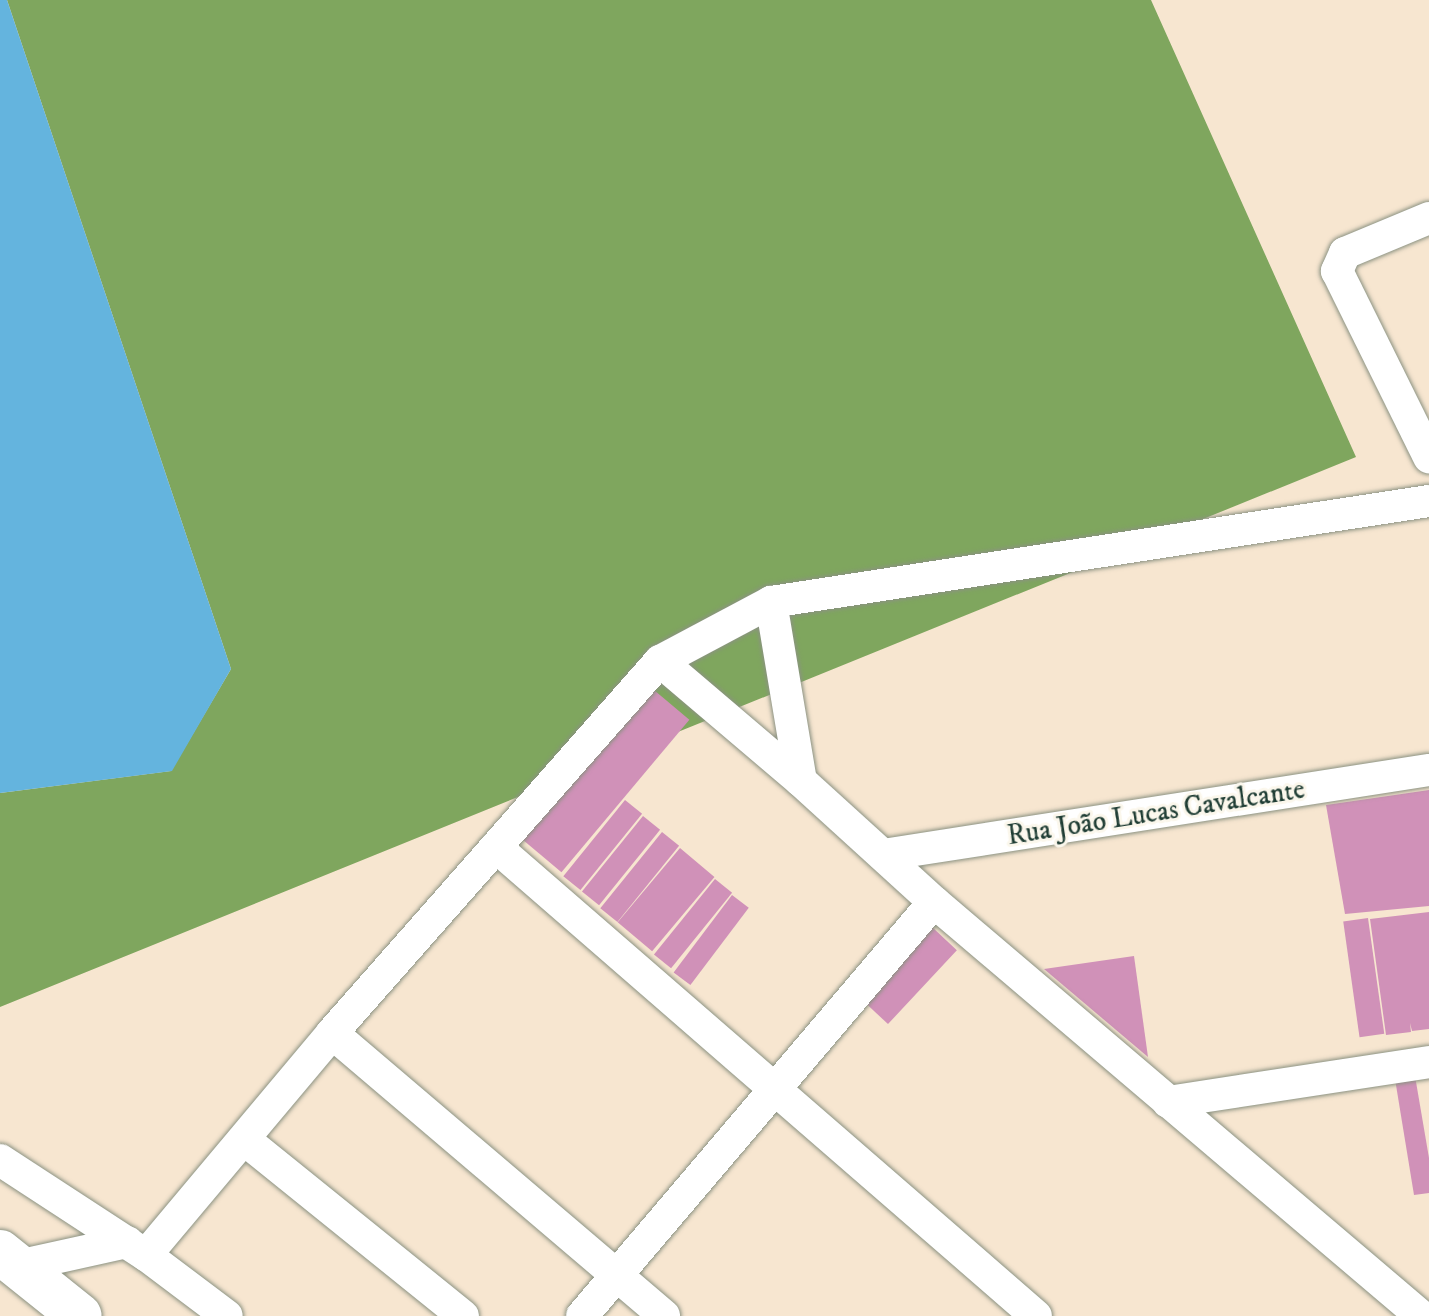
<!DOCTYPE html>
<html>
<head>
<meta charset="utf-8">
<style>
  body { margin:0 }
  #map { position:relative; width:1429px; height:1316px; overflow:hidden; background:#f7e6d0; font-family:"IM FELL DW Pica",serif }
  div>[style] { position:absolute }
  .forest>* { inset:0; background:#7fa65e }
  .water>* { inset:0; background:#64b4de }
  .building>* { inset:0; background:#d091b8; transform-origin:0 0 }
  .roads { filter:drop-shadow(0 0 2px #8b9282) drop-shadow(0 0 2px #8b9282) }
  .minor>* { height:32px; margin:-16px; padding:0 16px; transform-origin:16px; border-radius:16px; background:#fff }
  .primary>* { height:44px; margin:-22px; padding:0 22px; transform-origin:22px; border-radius:22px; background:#fff }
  span { translate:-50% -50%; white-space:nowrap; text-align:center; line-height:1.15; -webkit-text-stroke:6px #fbf7ec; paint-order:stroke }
  .street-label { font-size:28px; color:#1f3d34 }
</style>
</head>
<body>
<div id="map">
  <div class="forest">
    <div style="clip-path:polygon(7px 0,1151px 0,1356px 457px,0 1007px,0 793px,171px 771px,231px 669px)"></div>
  </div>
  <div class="water">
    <div style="clip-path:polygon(0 0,7px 0,231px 669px,172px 771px,0 793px)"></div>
  </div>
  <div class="building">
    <div style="left:648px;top:685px;width:54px;height:199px;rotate:40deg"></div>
    <div style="clip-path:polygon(1429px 790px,1429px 906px,1345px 914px,1326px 805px)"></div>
    <div style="left:625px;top:800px;width:22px;height:98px;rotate:39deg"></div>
    <div style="left:643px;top:816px;width:22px;height:97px;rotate:39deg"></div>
    <div style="left:662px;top:832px;width:22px;height:98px;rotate:39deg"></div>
    <div style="left:680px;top:848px;width:45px;height:97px;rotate:40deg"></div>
    <div style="left:715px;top:879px;width:22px;height:97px;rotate:39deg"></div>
    <div style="left:732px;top:895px;width:21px;height:97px;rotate:37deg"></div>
    <div style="clip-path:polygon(1429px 912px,1429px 1029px,1412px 1031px,1410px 1023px,1411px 1032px,1386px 1035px,1370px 919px)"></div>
    <div style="left:1368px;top:918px;width:117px;height:25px;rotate:82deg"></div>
    <div style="left:932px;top:927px;width:34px;height:101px;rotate:43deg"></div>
    <div style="clip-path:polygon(1134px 956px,1148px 1057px,1044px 969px)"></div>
    <div style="clip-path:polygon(1415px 1076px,1429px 1158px,1429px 1193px,1414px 1195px,1395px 1079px)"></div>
  </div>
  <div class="roads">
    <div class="minor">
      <div style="left:1429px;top:218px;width:91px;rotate:157.4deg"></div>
      <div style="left:1345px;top:253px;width:20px;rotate:114deg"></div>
      <div style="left:1337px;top:271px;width:208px;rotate:63.7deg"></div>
      <div style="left:771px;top:602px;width:181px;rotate:80.5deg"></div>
      <div style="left:660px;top:661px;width:185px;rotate:40.4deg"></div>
      <div style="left:801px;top:781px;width:180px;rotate:42.3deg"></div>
      <div style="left:934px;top:902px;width:639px;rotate:40.37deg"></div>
      <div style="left:496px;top:847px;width:715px;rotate:40.97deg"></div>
      <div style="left:883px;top:855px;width:553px;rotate:-8.85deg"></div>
      <div style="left:332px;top:1033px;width:436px;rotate:40.4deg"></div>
      <div style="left:1168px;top:1102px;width:264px;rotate:-8.7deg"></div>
      <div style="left:245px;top:1140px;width:280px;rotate:38.9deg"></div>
      <div style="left:0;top:1160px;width:174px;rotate:33.1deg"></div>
      <div style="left:146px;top:1255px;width:101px;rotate:37deg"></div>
      <div style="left:146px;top:1255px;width:290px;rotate:-50deg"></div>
      <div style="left:332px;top:1033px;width:496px;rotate:-48.6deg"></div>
      <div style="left:660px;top:661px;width:126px;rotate:-28deg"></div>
      <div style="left:771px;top:602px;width:666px;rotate:-8.73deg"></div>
      <div style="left:18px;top:1266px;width:112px;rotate:-12.4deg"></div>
      <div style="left:582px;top:1316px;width:543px;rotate:-49.63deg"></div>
    </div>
    <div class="primary">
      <div style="left:0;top:1252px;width:102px;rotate:38.7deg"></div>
    </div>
  </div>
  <div class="street-label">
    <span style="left:1156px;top:813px;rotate:-9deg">Rua João Lucas Cavalcante</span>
  </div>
</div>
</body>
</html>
